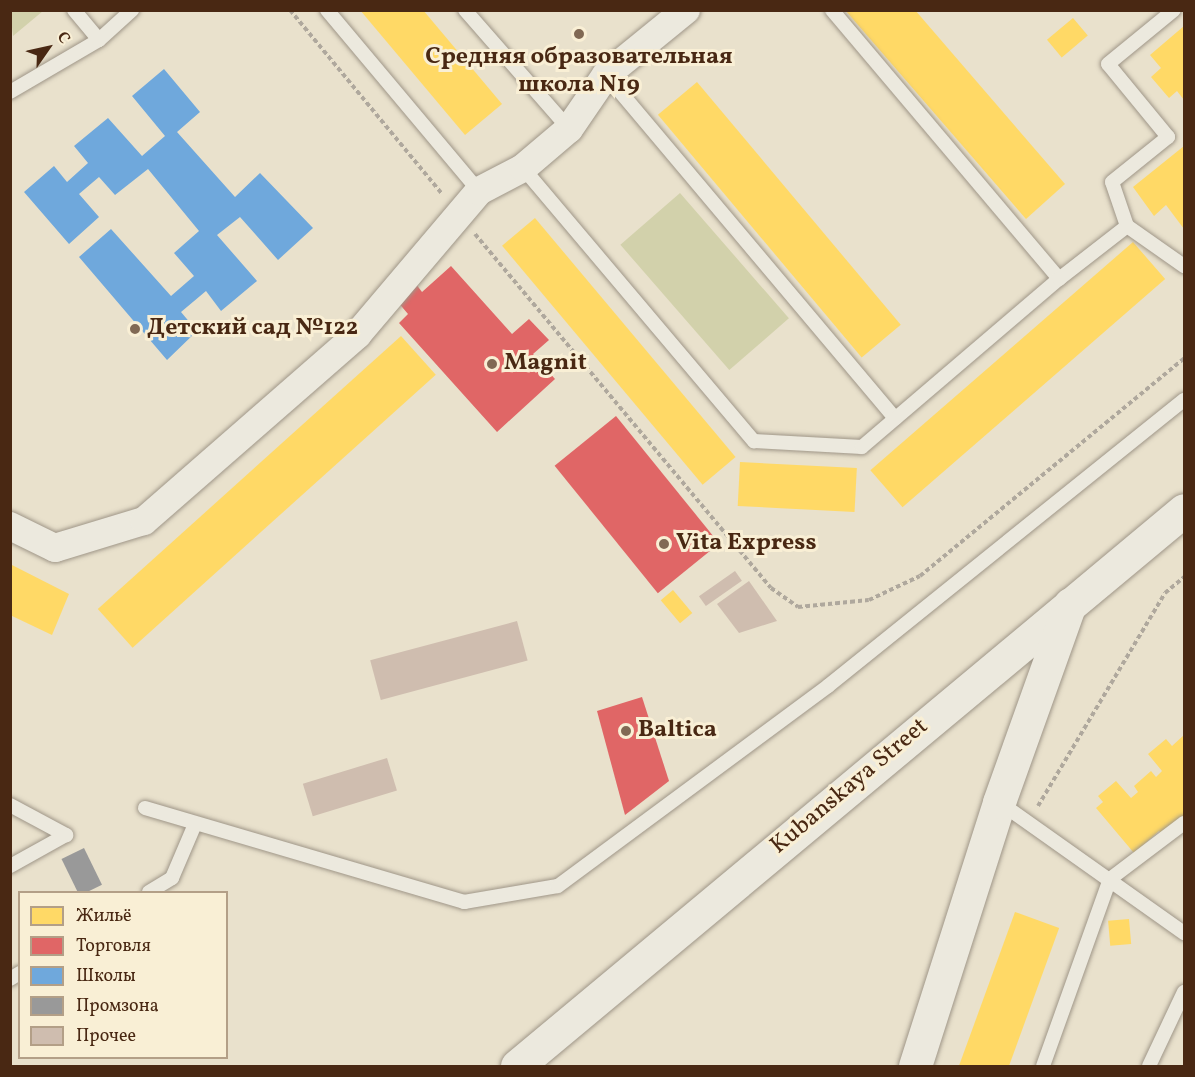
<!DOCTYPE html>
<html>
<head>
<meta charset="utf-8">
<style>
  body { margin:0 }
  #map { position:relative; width:1195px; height:1077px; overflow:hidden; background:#e9e1cc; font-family:Vollkorn,serif }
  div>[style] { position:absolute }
  .green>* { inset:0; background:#d2d1ab; transform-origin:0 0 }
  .homes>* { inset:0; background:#ffd966; transform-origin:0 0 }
  .shops>* { inset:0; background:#e06666; transform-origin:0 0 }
  .schools>* { inset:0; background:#6fa8dc }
  .industry>* { inset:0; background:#999; transform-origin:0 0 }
  .building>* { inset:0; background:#cfbdaf; transform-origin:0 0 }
  .path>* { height:4px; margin-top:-2px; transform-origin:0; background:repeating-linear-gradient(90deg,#afa89d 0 4.5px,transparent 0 7.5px) }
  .roads { filter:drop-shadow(0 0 2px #9f9688) drop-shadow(0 0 2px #9f9688) }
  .lane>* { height:14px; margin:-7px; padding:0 7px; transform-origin:7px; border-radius:7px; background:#ece9de }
  .street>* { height:28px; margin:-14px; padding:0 14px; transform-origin:14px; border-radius:14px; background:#ece9de }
  .secondary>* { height:33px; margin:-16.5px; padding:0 16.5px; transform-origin:16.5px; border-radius:16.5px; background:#ece9de }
  .dots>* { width:16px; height:16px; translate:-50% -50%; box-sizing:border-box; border:3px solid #f9efd5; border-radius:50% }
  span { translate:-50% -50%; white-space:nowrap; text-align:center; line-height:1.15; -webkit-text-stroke:6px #f9efd5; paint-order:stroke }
  .poi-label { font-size:24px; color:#492813; font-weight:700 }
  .left { translate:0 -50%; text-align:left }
  .street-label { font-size:24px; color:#492813 }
  .frame { position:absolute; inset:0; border:12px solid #492813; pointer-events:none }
  .legend { position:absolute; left:18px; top:891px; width:210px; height:168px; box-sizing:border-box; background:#f9efd5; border:2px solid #b39f87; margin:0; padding:8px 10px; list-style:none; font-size:18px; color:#492813 }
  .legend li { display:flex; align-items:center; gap:12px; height:30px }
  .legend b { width:30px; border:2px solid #b39f87 }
  .north { position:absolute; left:18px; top:18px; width:60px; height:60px; -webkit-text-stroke:4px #f9efd5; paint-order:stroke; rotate:56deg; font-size:16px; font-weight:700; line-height:24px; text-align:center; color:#492813 }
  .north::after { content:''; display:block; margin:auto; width:21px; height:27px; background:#492813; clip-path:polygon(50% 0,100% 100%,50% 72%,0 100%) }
</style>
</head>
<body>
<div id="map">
  <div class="green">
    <div style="clip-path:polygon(10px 11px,11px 10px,43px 11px,13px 36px)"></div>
    <div style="left:680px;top:193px;width:166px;height:79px;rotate:49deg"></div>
  </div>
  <div class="homes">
    <div style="clip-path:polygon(360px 10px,423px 10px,502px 104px,465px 135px)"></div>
    <div style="clip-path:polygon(845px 10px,915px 10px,1065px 184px,1026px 219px)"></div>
    <div style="left:1073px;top:18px;width:23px;height:34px;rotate:50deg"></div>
    <div style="clip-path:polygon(1184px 26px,1184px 100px,1177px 91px,1169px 98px,1151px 77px,1161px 68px,1150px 55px)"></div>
    <div style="left:697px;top:82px;width:317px;height:51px;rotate:50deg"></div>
    <div style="clip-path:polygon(1184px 146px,1184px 229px,1166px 205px,1154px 216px,1133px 187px)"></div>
    <div style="left:535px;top:218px;width:312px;height:43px;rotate:50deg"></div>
    <div style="left:1133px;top:242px;width:49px;height:348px;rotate:49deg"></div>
    <div style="left:401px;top:336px;width:52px;height:408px;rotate:48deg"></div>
    <div style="left:740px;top:462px;width:117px;height:44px;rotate:3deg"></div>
    <div style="clip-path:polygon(10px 564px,69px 594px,52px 635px,10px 615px)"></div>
    <div style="left:673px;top:590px;width:30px;height:16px;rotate:50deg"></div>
    <div style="clip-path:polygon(1184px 735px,1184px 818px,1164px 836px,1159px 831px,1134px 853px,1096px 808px,1103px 802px,1098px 796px,1116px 781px,1131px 798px,1138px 792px,1134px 786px,1151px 771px,1156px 777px,1162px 771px,1148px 754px,1166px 739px,1172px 746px)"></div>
    <div style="left:1015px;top:912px;width:47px;height:164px;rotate:20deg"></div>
    <div style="left:1129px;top:919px;width:25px;height:21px;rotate:85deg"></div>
  </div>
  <div class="shops">
    <div style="clip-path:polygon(451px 266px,512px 334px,529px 319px,549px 340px,533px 354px,555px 379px,497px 432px,399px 323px,408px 314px,397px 301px,416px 284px,422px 292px)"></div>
    <div style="left:616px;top:416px;width:164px;height:79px;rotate:51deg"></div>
    <div style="clip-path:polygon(642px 697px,669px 781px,625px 815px,597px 711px)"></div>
  </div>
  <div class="schools">
    <div style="clip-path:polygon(164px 69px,200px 112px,177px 132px,235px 197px,260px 173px,313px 228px,278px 260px,240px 217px,217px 235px,257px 281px,221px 311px,206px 291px,181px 312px,197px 331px,167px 360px,79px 257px,111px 229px,171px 296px,194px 276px,174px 253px,199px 231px,148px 169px,115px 195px,99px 177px,79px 194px,99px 217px,69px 244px,24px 192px,54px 166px,67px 182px,88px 163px,74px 146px,108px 118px,142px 156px,165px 136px,132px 96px)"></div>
  </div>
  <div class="industry">
    <div style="left:84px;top:848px;width:41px;height:25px;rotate:64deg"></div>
  </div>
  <div class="building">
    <div style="left:735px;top:571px;width:12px;height:44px;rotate:55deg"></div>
    <div style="clip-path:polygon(749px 581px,777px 621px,739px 633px,717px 604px)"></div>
    <div style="left:517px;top:621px;width:41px;height:152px;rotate:75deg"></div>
    <div style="left:387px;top:758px;width:34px;height:88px;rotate:73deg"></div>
  </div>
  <div class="path">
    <div style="left:290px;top:10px;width:239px;rotate:50.4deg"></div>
    <div style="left:475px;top:234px;width:461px;rotate:50.1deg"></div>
    <div style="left:771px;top:588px;width:33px;rotate:35deg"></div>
    <div style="left:798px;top:607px;width:71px;rotate:-5.6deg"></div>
    <div style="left:869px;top:600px;width:56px;rotate:-25.2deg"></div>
    <div style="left:920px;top:576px;width:342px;rotate:-39.5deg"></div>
    <div style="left:1038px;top:806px;width:248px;rotate:-59.2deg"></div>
    <div style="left:1165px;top:593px;width:25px;rotate:-40deg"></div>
  </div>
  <div class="roads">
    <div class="lane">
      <div style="left:74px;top:10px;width:39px;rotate:50deg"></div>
      <div style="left:327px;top:10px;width:236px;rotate:50deg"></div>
      <div style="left:465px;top:10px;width:158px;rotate:48.8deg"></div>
      <div style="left:832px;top:10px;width:352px;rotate:49.8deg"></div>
      <div style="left:606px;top:75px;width:449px;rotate:49.9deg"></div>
      <div style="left:10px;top:92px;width:103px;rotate:-30.3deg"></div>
      <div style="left:99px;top:40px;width:45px;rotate:-42.3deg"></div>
      <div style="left:523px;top:168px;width:358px;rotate:49.8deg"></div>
      <div style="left:754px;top:441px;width:108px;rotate:3.2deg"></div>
      <div style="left:862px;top:447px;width:259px;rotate:-40.5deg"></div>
      <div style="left:1059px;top:279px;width:86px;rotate:-37.9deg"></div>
      <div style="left:1127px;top:226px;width:46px;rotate:-108.8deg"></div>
      <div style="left:1112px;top:182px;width:72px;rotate:-38.8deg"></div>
      <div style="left:1168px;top:137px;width:94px;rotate:-129.4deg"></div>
      <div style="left:1108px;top:64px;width:85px;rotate:-39.3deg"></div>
      <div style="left:1127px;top:226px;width:70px;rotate:35.1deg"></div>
      <div style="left:999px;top:802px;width:227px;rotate:35.3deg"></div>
      <div style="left:10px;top:805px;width:64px;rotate:28.2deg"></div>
      <div style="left:66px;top:835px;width:64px;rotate:151deg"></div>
      <div style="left:145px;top:808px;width:333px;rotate:16.4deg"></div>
      <div style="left:464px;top:902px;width:95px;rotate:-9.7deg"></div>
      <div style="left:558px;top:886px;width:336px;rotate:-36.5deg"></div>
      <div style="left:828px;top:686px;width:457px;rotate:-38.8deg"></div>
      <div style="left:149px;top:892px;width:27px;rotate:-31deg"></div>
      <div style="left:172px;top:878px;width:59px;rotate:-66.9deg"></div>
      <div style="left:10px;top:979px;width:12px;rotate:-31deg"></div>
      <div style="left:1043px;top:1066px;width:199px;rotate:-70.3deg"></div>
      <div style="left:1110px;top:879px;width:93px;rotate:-37.1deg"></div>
      <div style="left:1149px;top:1066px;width:82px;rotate:-64.7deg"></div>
    </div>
    <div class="street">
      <div style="left:10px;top:526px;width:50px;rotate:26.1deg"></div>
      <div style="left:55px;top:548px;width:93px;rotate:-16.9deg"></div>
      <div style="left:144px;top:521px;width:283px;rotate:-41.1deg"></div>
      <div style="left:357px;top:335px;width:189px;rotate:-49.7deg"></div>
      <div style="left:479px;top:191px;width:50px;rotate:-27.6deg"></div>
      <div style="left:523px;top:168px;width:60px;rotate:-40.3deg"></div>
      <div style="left:569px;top:129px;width:65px;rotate:-55.6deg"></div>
      <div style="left:606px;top:75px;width:103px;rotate:-39.1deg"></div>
    </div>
    <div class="secondary">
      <div style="left:517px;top:1066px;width:868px;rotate:-39.81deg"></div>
      <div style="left:915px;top:1066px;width:277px;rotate:-72.3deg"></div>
      <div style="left:999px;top:802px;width:210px;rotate:-70.3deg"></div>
    </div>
  </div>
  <div class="dots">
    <div style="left:579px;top:34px;background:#816954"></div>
    <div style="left:135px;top:329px;background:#816954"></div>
    <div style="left:492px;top:364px;background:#816954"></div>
    <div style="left:664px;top:544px;background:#816954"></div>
    <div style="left:626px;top:731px;background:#816954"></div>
  </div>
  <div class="poi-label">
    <span style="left:579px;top:72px">Средняя образовательная<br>школа N19</span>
    <span class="left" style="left:147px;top:329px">Детский сад №122</span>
    <span class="left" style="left:504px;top:364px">Magnit</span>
    <span class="left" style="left:676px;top:544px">Vita Express</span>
    <span class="left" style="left:638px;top:731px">Baltica</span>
  </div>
  <div class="street-label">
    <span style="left:850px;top:787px;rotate:-40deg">Kubanskaya Street</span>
  </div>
  <div class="frame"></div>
  <ul class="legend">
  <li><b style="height:16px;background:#ffd966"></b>Жильё</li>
  <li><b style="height:16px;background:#e06666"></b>Торговля</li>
  <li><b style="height:16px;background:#6fa8dc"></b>Школы</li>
  <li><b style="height:16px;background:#999"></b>Промзона</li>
  <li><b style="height:16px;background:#cfbdaf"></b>Прочее</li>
  </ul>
  <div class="north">С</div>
</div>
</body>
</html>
